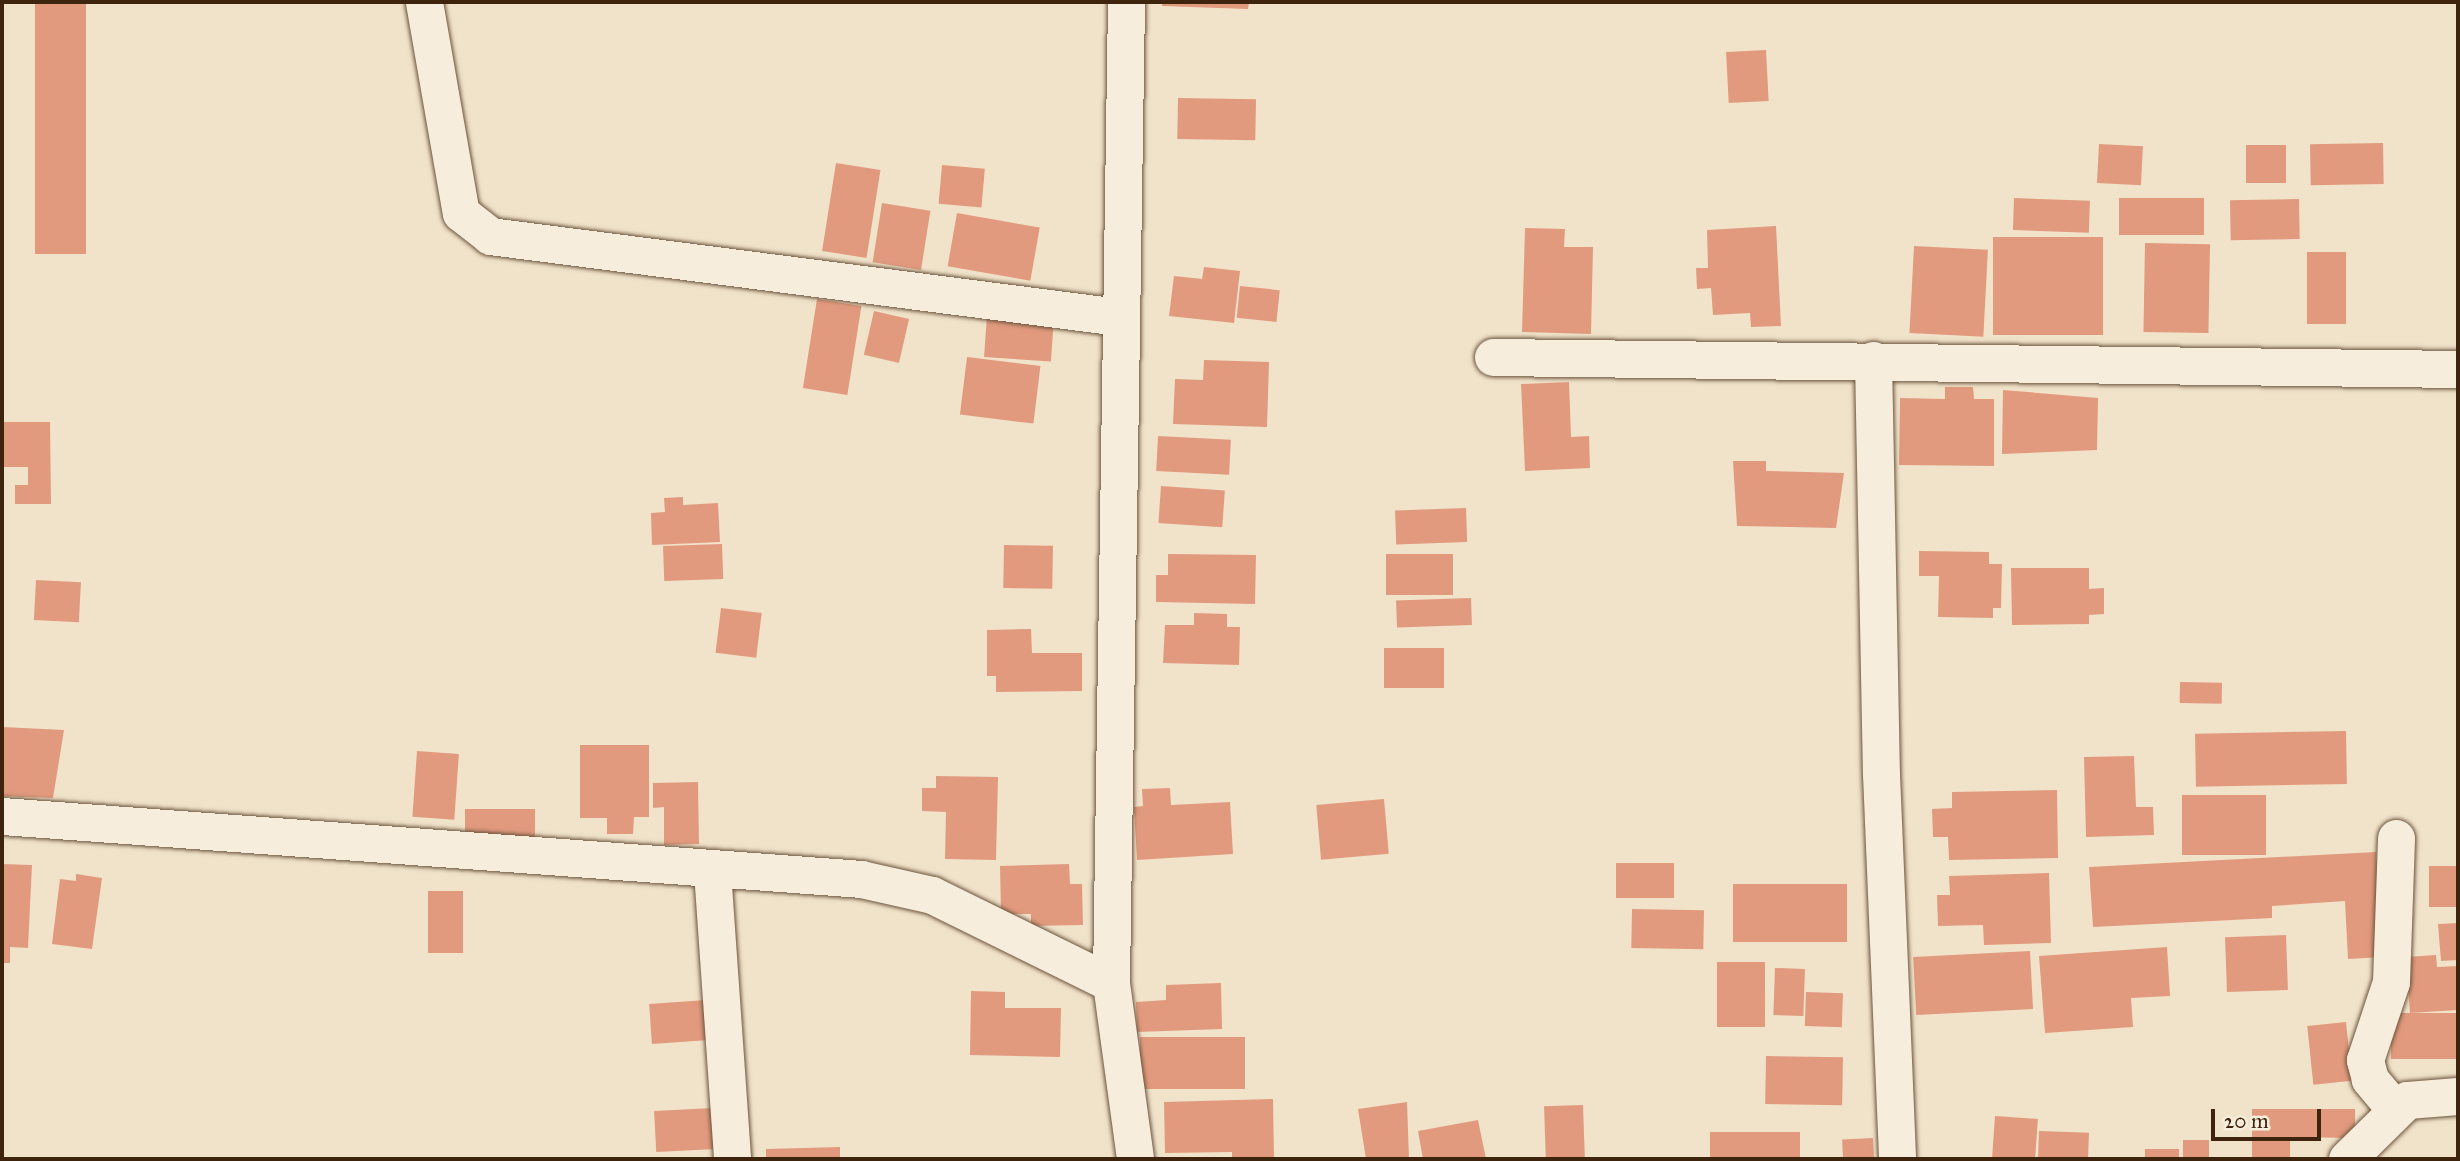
<!DOCTYPE html>
<html>
<head>
<meta charset="utf-8">
<style>
  body { margin:0 }
  #map { position:relative; width:2460px; height:1161px; overflow:hidden; background:#f1e3ca; font-family:"IM FELL Great Primer",serif }
  div>[style] { position:absolute }
  .building>* { inset:0; background:#e29a7e; transform-origin:0 0 }
  .roads { filter:drop-shadow(0 0 2px #6c543c) drop-shadow(0 0 2px #6c543c) }
  .street>* { height:37px; margin:-18.5px; padding:0 18.5px; transform-origin:18.5px; border-radius:18.5px; background:#f6eddd }
  span { translate:-50% -50%; white-space:nowrap; text-align:center; line-height:1.15; -webkit-text-stroke:5px #f6eddd; paint-order:stroke }
  .frame { position:absolute; inset:0; border:4px solid #3f240d; pointer-events:none }
  .scale { position:absolute; left:2211px; top:1109px; width:110px; height:32px; box-sizing:border-box; border:4px solid #3f240d; border-top:0; padding-left:9px; font-size:21px; line-height:24px; white-space:nowrap; color:#3f240d; -webkit-text-stroke:5px #f6eddd; paint-order:stroke }
</style>
</head>
<body>
<div id="map">
  <div class="building">
    <div style="left:35px;top:2px;width:51px;height:252px"></div>
    <div style="clip-path:polygon(1162px 2px,1249px 2px,1248px 9px,1162px 6px)"></div>
    <div style="left:1766px;top:50px;width:51px;height:40px;rotate:87deg"></div>
    <div style="left:1178px;top:98px;width:78px;height:41px;rotate:1deg"></div>
    <div style="left:2383px;top:143px;width:41px;height:73px;rotate:89deg"></div>
    <div style="left:2099px;top:144px;width:44px;height:39px;rotate:3deg"></div>
    <div style="left:2246px;top:145px;width:40px;height:38px"></div>
    <div style="left:836px;top:163px;width:45px;height:89px;rotate:9deg"></div>
    <div style="left:942px;top:165px;width:43px;height:39px;rotate:5deg"></div>
    <div style="left:2014px;top:198px;width:76px;height:32px;rotate:2deg"></div>
    <div style="left:2119px;top:198px;width:85px;height:37px"></div>
    <div style="left:2299px;top:199px;width:40px;height:69px;rotate:89deg"></div>
    <div style="left:882px;top:203px;width:49px;height:60px;rotate:9deg"></div>
    <div style="left:957px;top:213px;width:84px;height:54px;rotate:10deg"></div>
    <div style="clip-path:polygon(1776px 226px,1781px 326px,1751px 327px,1750px 313px,1713px 315px,1711px 288px,1697px 289px,1696px 268px,1708px 268px,1707px 230px)"></div>
    <div style="clip-path:polygon(1525px 228px,1565px 229px,1564px 247px,1593px 247px,1591px 334px,1522px 332px)"></div>
    <div style="left:1993px;top:237px;width:110px;height:98px"></div>
    <div style="left:2145px;top:243px;width:65px;height:89px;rotate:1deg"></div>
    <div style="left:1914px;top:246px;width:74px;height:87px;rotate:3deg"></div>
    <div style="left:2307px;top:252px;width:39px;height:72px"></div>
    <div style="clip-path:polygon(1204px 267px,1240px 271px,1234px 323px,1169px 316px,1174px 276px,1202px 279px)"></div>
    <div style="left:1240px;top:286px;width:40px;height:32px;rotate:6deg"></div>
    <div style="left:817px;top:299px;width:45px;height:90px;rotate:9deg"></div>
    <div style="left:874px;top:311px;width:36px;height:45px;rotate:13deg"></div>
    <div style="left:987px;top:315px;width:67px;height:42px;rotate:4deg"></div>
    <div style="left:967px;top:357px;width:74px;height:58px;rotate:7deg"></div>
    <div style="clip-path:polygon(1204px 360px,1269px 362px,1267px 427px,1173px 424px,1175px 379px,1203px 380px)"></div>
    <div style="clip-path:polygon(1569px 382px,1571px 437px,1589px 436px,1590px 468px,1525px 471px,1521px 384px)"></div>
    <div style="clip-path:polygon(1945px 387px,1973px 387px,1974px 399px,1994px 399px,1994px 466px,1899px 465px,1900px 398px,1945px 399px)"></div>
    <div style="clip-path:polygon(2003px 390px,2098px 398px,2097px 450px,2002px 454px)"></div>
    <div style="clip-path:polygon(2px 422px,50px 422px,51px 504px,15px 504px,15px 485px,28px 485px,28px 467px,2px 467px)"></div>
    <div style="left:1158px;top:436px;width:73px;height:35px;rotate:3deg"></div>
    <div style="clip-path:polygon(1733px 461px,1766px 461px,1766px 471px,1844px 473px,1836px 528px,1737px 526px)"></div>
    <div style="left:1161px;top:486px;width:64px;height:37px;rotate:4deg"></div>
    <div style="clip-path:polygon(683px 497px,683px 505px,718px 503px,720px 542px,652px 545px,651px 513px,665px 512px,664px 498px)"></div>
    <div style="left:1466px;top:508px;width:34px;height:71px;rotate:88deg"></div>
    <div style="left:722px;top:544px;width:35px;height:59px;rotate:88deg"></div>
    <div style="left:1004px;top:545px;width:49px;height:43px;rotate:1deg"></div>
    <div style="clip-path:polygon(1919px 551px,1989px 552px,1989px 564px,2002px 564px,2001px 608px,1993px 608px,1993px 618px,1938px 617px,1939px 576px,1919px 576px)"></div>
    <div style="clip-path:polygon(1168px 554px,1256px 555px,1255px 604px,1156px 602px,1156px 575px,1168px 575px)"></div>
    <div style="left:1453px;top:554px;width:41px;height:67px;rotate:90deg"></div>
    <div style="clip-path:polygon(2011px 568px,2089px 568px,2089px 589px,2104px 588px,2104px 614px,2089px 615px,2089px 624px,2012px 625px)"></div>
    <div style="left:36px;top:580px;width:45px;height:40px;rotate:3deg"></div>
    <div style="left:1471px;top:598px;width:27px;height:75px;rotate:88deg"></div>
    <div style="left:721px;top:608px;width:41px;height:45px;rotate:7deg"></div>
    <div style="clip-path:polygon(1194px 613px,1227px 614px,1227px 627px,1240px 627px,1239px 665px,1163px 663px,1165px 625px,1194px 625px)"></div>
    <div style="clip-path:polygon(1031px 629px,1032px 653px,1082px 653px,1082px 691px,996px 692px,996px 676px,987px 676px,987px 630px)"></div>
    <div style="left:1444px;top:648px;width:40px;height:60px;rotate:90deg"></div>
    <div style="left:2180px;top:682px;width:42px;height:21px;rotate:1deg"></div>
    <div style="clip-path:polygon(2px 727px,64px 730px,53px 798px,2px 796px)"></div>
    <div style="left:2346px;top:731px;width:53px;height:151px;rotate:89deg"></div>
    <div style="clip-path:polygon(580px 745px,649px 745px,649px 817px,634px 817px,633px 834px,607px 834px,607px 818px,580px 818px)"></div>
    <div style="left:417px;top:751px;width:42px;height:66px;rotate:4deg"></div>
    <div style="clip-path:polygon(2134px 756px,2136px 807px,2153px 807px,2154px 835px,2086px 837px,2084px 757px)"></div>
    <div style="clip-path:polygon(936px 776px,998px 777px,996px 860px,945px 859px,946px 812px,922px 811px,922px 788px,936px 788px)"></div>
    <div style="clip-path:polygon(698px 782px,699px 844px,664px 845px,664px 807px,653px 808px,653px 783px)"></div>
    <div style="clip-path:polygon(1170px 788px,1171px 805px,1230px 802px,1233px 854px,1137px 860px,1134px 807px,1143px 806px,1142px 789px)"></div>
    <div style="clip-path:polygon(2057px 790px,2058px 858px,1949px 860px,1948px 837px,1933px 837px,1932px 809px,1952px 808px,1952px 792px)"></div>
    <div style="left:2266px;top:795px;width:60px;height:84px;rotate:90deg"></div>
    <div style="left:1384px;top:799px;width:55px;height:68px;rotate:85deg"></div>
    <div style="left:535px;top:809px;width:38px;height:70px;rotate:90deg"></div>
    <div style="clip-path:polygon(2376px 852px,2382px 957px,2348px 959px,2345px 901px,2272px 906px,2272px 918px,2093px 927px,2089px 867px)"></div>
    <div style="left:1616px;top:863px;width:58px;height:35px"></div>
    <div style="clip-path:polygon(2px 864px,32px 865px,28px 948px,10px 947px,10px 963px,2px 963px)"></div>
    <div style="clip-path:polygon(1069px 864px,1070px 884px,1082px 884px,1083px 925px,1031px 926px,1031px 914px,1001px 914px,1000px 866px)"></div>
    <div style="left:2429px;top:866px;width:29px;height:41px"></div>
    <div style="clip-path:polygon(2049px 873px,2051px 943px,1984px 945px,1983px 925px,1938px 926px,1937px 895px,1950px 895px,1949px 876px)"></div>
    <div style="clip-path:polygon(76px 874px,102px 878px,92px 949px,52px 944px,60px 879px,76px 881px)"></div>
    <div style="left:1733px;top:884px;width:114px;height:58px"></div>
    <div style="left:463px;top:891px;width:62px;height:35px;rotate:90deg"></div>
    <div style="left:1632px;top:909px;width:72px;height:39px;rotate:1deg"></div>
    <div style="clip-path:polygon(2458px 923px,2458px 960px,2441px 961px,2438px 924px)"></div>
    <div style="left:2286px;top:935px;width:55px;height:61px;rotate:88deg"></div>
    <div style="clip-path:polygon(2167px 947px,2170px 996px,2131px 998px,2133px 1027px,2045px 1033px,2039px 956px)"></div>
    <div style="left:2030px;top:951px;width:58px;height:117px;rotate:87deg"></div>
    <div style="clip-path:polygon(2436px 955px,2437px 967px,2458px 966px,2458px 1010px,2410px 1013px,2406px 957px)"></div>
    <div style="left:1717px;top:962px;width:48px;height:65px"></div>
    <div style="left:1775px;top:968px;width:30px;height:47px;rotate:2deg"></div>
    <div style="clip-path:polygon(1221px 983px,1222px 1029px,1137px 1032px,1136px 1002px,1166px 1000px,1166px 985px)"></div>
    <div style="clip-path:polygon(971px 991px,1005px 992px,1005px 1008px,1061px 1008px,1060px 1057px,970px 1055px)"></div>
    <div style="left:1806px;top:992px;width:37px;height:34px;rotate:2deg"></div>
    <div style="left:706px;top:1000px;width:40px;height:57px;rotate:86deg"></div>
    <div style="left:2458px;top:1013px;width:46px;height:67px;rotate:90deg"></div>
    <div style="left:2346px;top:1022px;width:59px;height:39px;rotate:84deg"></div>
    <div style="left:1140px;top:1037px;width:105px;height:52px"></div>
    <div style="left:1766px;top:1056px;width:77px;height:48px;rotate:1deg"></div>
    <div style="clip-path:polygon(1273px 1099px,1274px 1159px,1232px 1159px,1232px 1152px,1165px 1153px,1164px 1102px)"></div>
    <div style="clip-path:polygon(1407px 1102px,1409px 1159px,1366px 1159px,1358px 1109px)"></div>
    <div style="left:1583px;top:1105px;width:54px;height:39px;rotate:88deg"></div>
    <div style="left:713px;top:1108px;width:41px;height:59px;rotate:87deg"></div>
    <div style="clip-path:polygon(2252px 1109px,2355px 1109px,2355px 1138px,2290px 1137px,2290px 1159px,2252px 1159px)"></div>
    <div style="left:1995px;top:1116px;width:43px;height:43px;rotate:4deg"></div>
    <div style="clip-path:polygon(1478px 1120px,1486px 1159px,1423px 1159px,1418px 1131px)"></div>
    <div style="left:2039px;top:1131px;width:50px;height:28px;rotate:2deg"></div>
    <div style="left:1800px;top:1132px;width:27px;height:90px;rotate:90deg"></div>
    <div style="left:1873px;top:1138px;width:21px;height:31px;rotate:87deg"></div>
    <div style="left:2183px;top:1140px;width:26px;height:19px"></div>
    <div style="clip-path:polygon(840px 1147px,840px 1159px,766px 1159px,766px 1149px)"></div>
    <div style="left:2179px;top:1149px;width:10px;height:34px;rotate:90deg"></div>
  </div>
  <div class="roads">
    <div class="street">
      <div style="left:424px;top:2px;width:214px;rotate:80.1deg"></div>
      <div style="left:461px;top:213px;width:37px;rotate:38deg"></div>
      <div style="left:490px;top:236px;width:634px;rotate:7.34deg"></div>
      <div style="left:1126px;top:2px;width:981px;rotate:90.88deg"></div>
      <div style="left:1111px;top:983px;width:178px;rotate:82.2deg"></div>
      <div style="left:1493px;top:357px;width:965px;rotate:0.71deg"></div>
      <div style="left:1873px;top:360px;width:414px;rotate:88.9deg"></div>
      <div style="left:1881px;top:774px;width:385px;rotate:87.6deg"></div>
      <div style="left:2px;top:816px;width:861px;rotate:4.19deg"></div>
      <div style="left:861px;top:879px;width:73px;rotate:12.7deg"></div>
      <div style="left:932px;top:895px;width:199px;rotate:26.2deg"></div>
      <div style="left:712px;top:871px;width:289px;rotate:86deg"></div>
      <div style="left:2394px;top:1108px;width:38px;rotate:-130deg"></div>
      <div style="left:2370px;top:1079px;width:20px;rotate:-105deg"></div>
      <div style="left:2365px;top:1060px;width:82px;rotate:-71.6deg"></div>
      <div style="left:2391px;top:982px;width:144px;rotate:-88deg"></div>
      <div style="left:2347px;top:1159px;width:84px;rotate:-44.5deg"></div>
      <div style="left:2407px;top:1100px;width:51px;rotate:-4.5deg"></div>
    </div>
  </div>
  <div class="frame"></div>
  <div class="scale">20 m</div>
</div>
</body>
</html>
